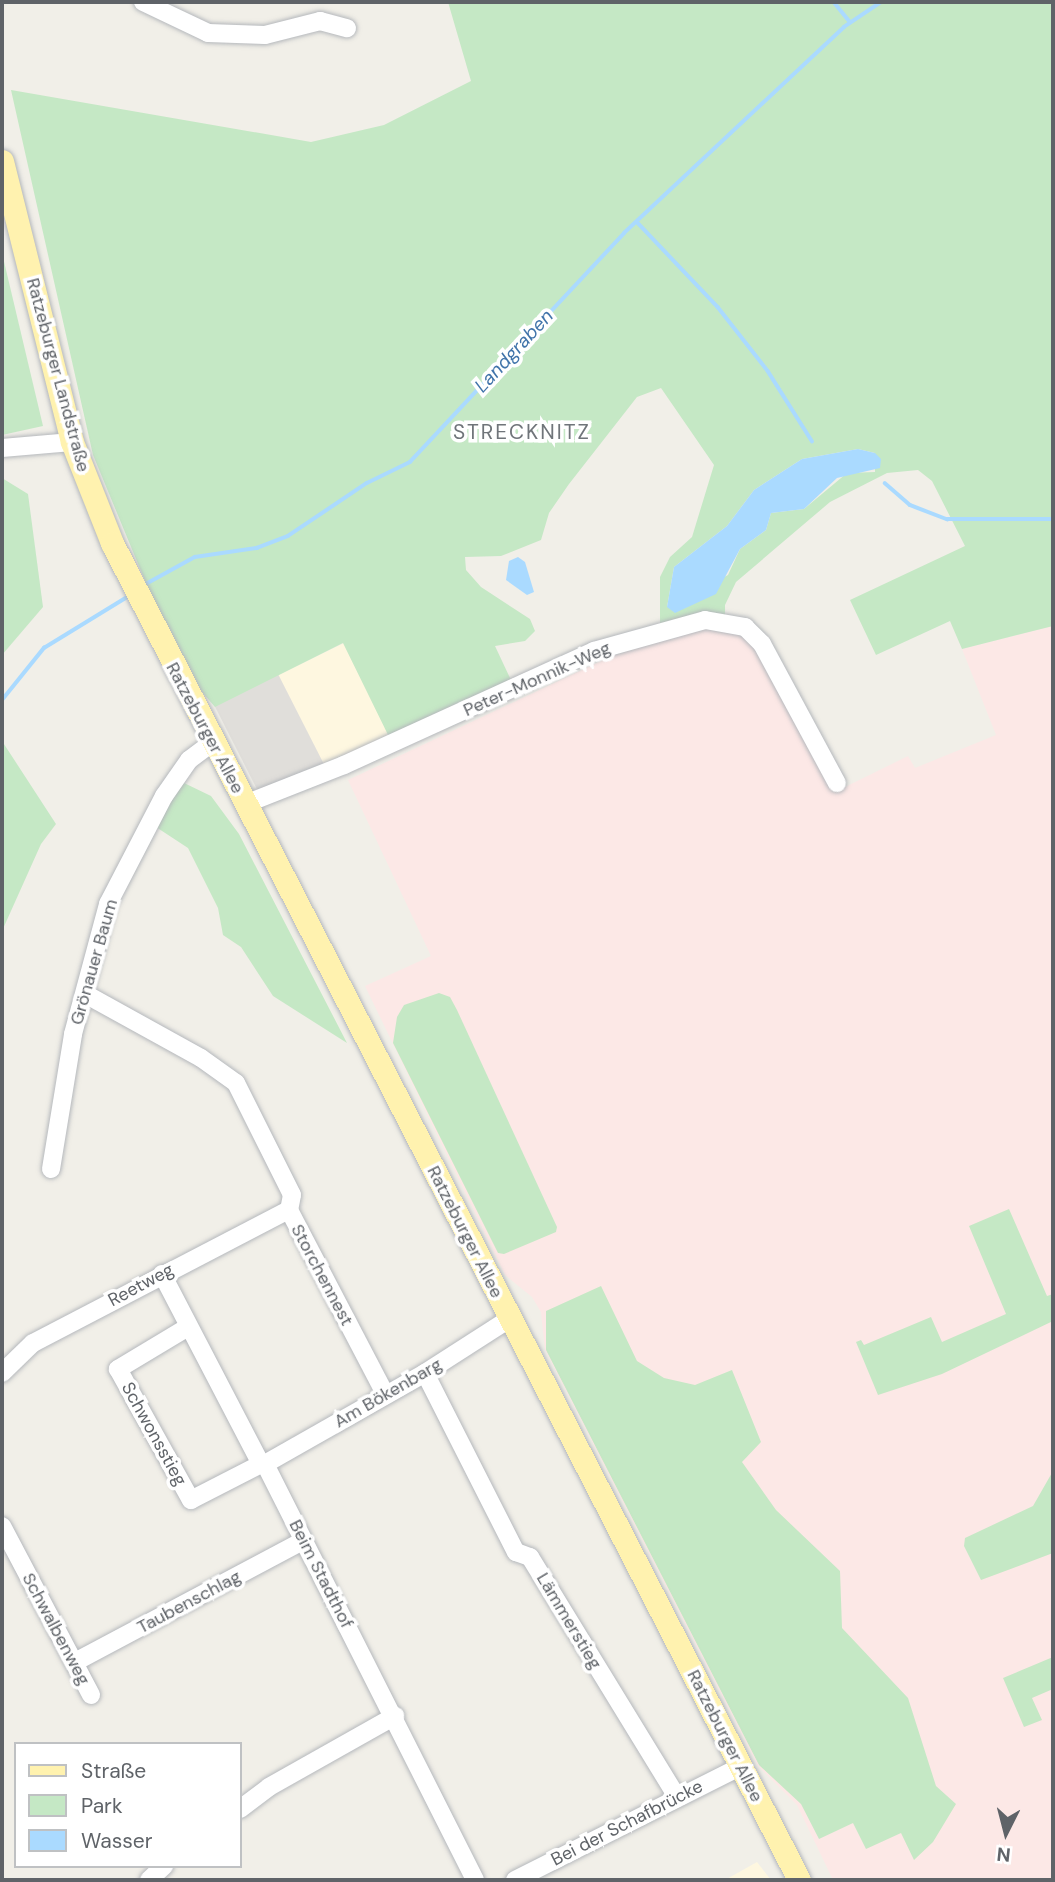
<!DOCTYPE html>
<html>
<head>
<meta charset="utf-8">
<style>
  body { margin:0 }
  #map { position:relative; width:1055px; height:1882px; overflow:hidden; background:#f1efe8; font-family:"DM Sans",sans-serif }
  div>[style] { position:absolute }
  .commercial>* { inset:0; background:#fef7e0; transform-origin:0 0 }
  .industrial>* { inset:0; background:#e0deda; transform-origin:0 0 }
  .medical>* { inset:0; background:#fce8e6 }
  .green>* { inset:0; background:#c5e8c5 }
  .water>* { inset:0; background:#aadaff }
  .stream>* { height:3.5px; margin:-1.75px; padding:0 1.75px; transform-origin:1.75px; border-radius:1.75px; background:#aadaff }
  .roads { filter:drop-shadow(0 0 2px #b5b8bc) drop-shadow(0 0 2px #b5b8bc) }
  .minor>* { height:18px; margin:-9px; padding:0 9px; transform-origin:9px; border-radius:9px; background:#fff }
  .major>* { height:23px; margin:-11.5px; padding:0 11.5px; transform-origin:11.5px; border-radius:11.5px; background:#fff2af }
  span { translate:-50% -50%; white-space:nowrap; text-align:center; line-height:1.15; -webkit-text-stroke:7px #fff; paint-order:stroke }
  .street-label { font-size:18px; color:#5f6368 }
  .water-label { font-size:19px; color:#4174aa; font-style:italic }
  .quarter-label { font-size:21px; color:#70757a; letter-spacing:2px }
  .frame { position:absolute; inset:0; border:4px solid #5f6368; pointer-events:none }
  .legend { position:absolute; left:14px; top:1742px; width:228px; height:126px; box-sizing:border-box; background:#fff; border:2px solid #bfc1c3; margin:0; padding:9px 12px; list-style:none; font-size:21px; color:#5f6368 }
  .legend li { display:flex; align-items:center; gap:14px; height:35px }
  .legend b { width:35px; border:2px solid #bfc1c3 }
  .north { position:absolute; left:971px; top:1798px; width:70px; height:70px; -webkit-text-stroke:5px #fff; paint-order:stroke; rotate:186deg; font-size:19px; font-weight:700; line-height:28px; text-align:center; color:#5f6368 }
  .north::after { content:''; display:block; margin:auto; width:24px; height:32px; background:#5f6368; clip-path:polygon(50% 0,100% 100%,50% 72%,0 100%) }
</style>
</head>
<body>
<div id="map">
  <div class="commercial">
    <div style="left:344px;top:643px;width:111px;height:73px;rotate:64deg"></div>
    <div style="clip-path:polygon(757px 1862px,771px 1880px,725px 1880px)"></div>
  </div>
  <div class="industrial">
    <div style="left:278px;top:674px;width:109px;height:71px;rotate:63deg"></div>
  </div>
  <div class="medical">
    <div style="clip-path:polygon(692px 626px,745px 627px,841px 789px,908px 756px,915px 768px,996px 735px,962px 649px,1053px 626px,1053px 1880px,833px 1880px,797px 1805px,758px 1766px,545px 1350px,541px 1312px,532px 1297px,505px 1275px,365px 986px,431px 956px,348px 780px,603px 660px)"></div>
  </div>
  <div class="green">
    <div style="clip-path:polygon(evenodd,448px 2px,1053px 2px,1053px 626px,962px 649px,950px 621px,876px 655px,850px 600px,965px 546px,932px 481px,918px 470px,887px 473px,830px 502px,736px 582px,725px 605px,725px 618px,660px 631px,660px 577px,670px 557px,692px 537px,714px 465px,661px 388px,637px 397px,569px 484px,549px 513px,541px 540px,501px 556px,465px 557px,466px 570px,481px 587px,530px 619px,535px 631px,525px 641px,495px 646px,511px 680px,392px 743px,343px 643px,215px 707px,196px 685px,153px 600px,93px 455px,11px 90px,311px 142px,384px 125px,471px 81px,448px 2px,858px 449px,875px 453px,875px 472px,847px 473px,804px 509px,771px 513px,766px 530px,740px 549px,728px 575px,667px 607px,674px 567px,727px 526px,754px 490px,802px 459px,858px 449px)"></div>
    <div style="clip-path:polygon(2px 253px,43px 426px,2px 435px)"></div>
    <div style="clip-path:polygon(2px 478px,28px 494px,43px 607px,2px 655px)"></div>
    <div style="clip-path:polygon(2px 741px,56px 824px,41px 844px,2px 931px)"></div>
    <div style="clip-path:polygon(182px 782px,211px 796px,239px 834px,347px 1043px,273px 996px,241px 947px,223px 935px,218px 908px,188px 848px,156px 827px)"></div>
    <div style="clip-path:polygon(439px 993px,450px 997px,457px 1010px,557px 1227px,556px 1232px,504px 1254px,498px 1253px,393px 1043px,397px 1017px,404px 1005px)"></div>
    <div style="clip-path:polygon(1009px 1209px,1047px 1296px,1053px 1294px,1053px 1321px,942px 1374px,878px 1395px,856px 1342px,861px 1340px,864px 1345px,931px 1317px,942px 1342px,1006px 1314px,969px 1226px)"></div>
    <div style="clip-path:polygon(601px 1286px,637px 1361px,664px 1378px,695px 1385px,732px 1370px,761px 1442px,742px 1462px,776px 1510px,840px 1571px,842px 1628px,908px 1698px,936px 1786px,956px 1804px,933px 1842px,914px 1860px,901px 1833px,866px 1849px,853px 1823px,819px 1839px,801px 1804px,759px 1765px,546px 1350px,546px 1311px)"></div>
    <div style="clip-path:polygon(1053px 1471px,1053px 1553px,981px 1580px,964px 1546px,965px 1538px,1033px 1506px)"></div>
    <div style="clip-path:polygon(1053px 1657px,1053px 1689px,1032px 1698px,1042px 1720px,1024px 1727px,1003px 1678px)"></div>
  </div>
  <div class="water">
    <div style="clip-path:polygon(858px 449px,875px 453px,881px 459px,880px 468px,837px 478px,804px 509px,771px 513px,766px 530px,740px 549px,716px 594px,675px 613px,667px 607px,674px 567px,727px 526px,754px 490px,802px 459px)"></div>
    <div style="clip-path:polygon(518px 557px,525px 562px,534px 592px,527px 595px,506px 580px,509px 561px)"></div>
  </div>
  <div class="stream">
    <div style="left:834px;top:2px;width:26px;rotate:51deg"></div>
    <div style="left:638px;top:223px;width:116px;rotate:46.4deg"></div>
    <div style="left:718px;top:307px;width:81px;rotate:52deg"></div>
    <div style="left:768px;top:371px;width:83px;rotate:57.8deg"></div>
    <div style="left:885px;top:483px;width:33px;rotate:41deg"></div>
    <div style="left:910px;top:505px;width:40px;rotate:21deg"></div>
    <div style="left:947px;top:519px;width:106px"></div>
    <div style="left:144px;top:585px;width:58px;rotate:-28.8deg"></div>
    <div style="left:195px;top:557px;width:63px;rotate:-8.3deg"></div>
    <div style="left:257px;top:548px;width:33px;rotate:-21deg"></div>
    <div style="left:288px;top:536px;width:95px;rotate:-33.9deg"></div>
    <div style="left:367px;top:483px;width:48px;rotate:-26deg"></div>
    <div style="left:410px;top:462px;width:313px;rotate:-46.9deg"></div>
    <div style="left:624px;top:233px;width:301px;rotate:-43.1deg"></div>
    <div style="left:844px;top:27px;width:45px;rotate:-34deg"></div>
    <div style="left:2px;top:700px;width:67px;rotate:-51.1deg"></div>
    <div style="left:44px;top:648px;width:100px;rotate:-31.5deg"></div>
  </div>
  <div class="roads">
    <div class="minor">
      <div style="left:143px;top:2px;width:72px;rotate:25.5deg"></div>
      <div style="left:208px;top:33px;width:57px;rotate:2deg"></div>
      <div style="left:265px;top:35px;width:57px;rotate:-14.3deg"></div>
      <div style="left:320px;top:21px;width:28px;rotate:15deg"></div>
      <div style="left:2px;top:448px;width:70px;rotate:-4.9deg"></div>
      <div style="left:245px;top:804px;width:106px;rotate:-21.5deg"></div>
      <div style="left:344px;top:765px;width:275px;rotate:-24.5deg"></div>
      <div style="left:594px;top:651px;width:115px;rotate:-15.6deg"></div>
      <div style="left:705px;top:620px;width:41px;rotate:9.9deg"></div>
      <div style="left:745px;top:627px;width:24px;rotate:45deg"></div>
      <div style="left:762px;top:644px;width:158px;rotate:61.7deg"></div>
      <div style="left:87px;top:995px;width:130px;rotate:28.9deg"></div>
      <div style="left:201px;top:1058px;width:43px;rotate:35.5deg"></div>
      <div style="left:236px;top:1083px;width:125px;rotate:63.4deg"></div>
      <div style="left:292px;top:1195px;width:15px;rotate:101deg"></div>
      <div style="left:289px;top:1210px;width:208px;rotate:62.4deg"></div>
      <div style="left:51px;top:1169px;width:137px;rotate:-80.7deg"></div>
      <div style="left:73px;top:1034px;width:135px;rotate:-74.9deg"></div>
      <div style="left:108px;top:904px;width:122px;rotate:-62.6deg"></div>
      <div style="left:164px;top:796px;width:44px;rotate:-55.2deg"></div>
      <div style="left:189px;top:760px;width:30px;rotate:-37deg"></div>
      <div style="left:162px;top:1274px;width:214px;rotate:62.5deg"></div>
      <div style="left:261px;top:1464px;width:4px"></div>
      <div style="left:265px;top:1464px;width:466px;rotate:63.2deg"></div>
      <div style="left:188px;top:1327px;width:82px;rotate:149deg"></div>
      <div style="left:118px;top:1369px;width:150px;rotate:60.9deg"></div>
      <div style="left:191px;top:1500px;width:79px;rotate:-27.2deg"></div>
      <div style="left:2px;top:1373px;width:43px;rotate:-44.1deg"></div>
      <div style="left:33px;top:1343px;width:288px;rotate:-27.5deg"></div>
      <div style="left:425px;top:1373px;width:201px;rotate:63.1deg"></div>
      <div style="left:516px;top:1552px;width:15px;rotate:20deg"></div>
      <div style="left:530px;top:1557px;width:281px;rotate:58.5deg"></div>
      <div style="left:265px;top:1464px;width:184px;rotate:-29.6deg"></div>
      <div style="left:425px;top:1373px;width:100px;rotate:-32.7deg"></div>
      <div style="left:2px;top:1526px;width:191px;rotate:62.2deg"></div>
      <div style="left:75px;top:1662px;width:258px;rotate:-28deg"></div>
      <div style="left:240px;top:1809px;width:36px;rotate:-37deg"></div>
      <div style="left:269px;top:1787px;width:145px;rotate:-29.4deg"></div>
      <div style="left:149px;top:1880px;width:21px;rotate:-43deg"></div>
      <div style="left:515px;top:1880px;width:252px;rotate:-26.7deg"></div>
    </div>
    <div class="major">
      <div style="left:2px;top:161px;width:290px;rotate:76deg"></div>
      <div style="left:72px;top:442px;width:109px;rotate:68.4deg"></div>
      <div style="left:112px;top:543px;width:1503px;rotate:62.8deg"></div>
    </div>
  </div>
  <div class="street-label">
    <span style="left:58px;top:375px;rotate:75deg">Ratzeburger Landstraße</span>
    <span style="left:537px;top:679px;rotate:-24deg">Peter-Monnik-Weg</span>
    <span style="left:205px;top:728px;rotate:62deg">Ratzeburger Allee</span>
    <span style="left:94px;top:962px;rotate:-74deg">Grönauer Baum</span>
    <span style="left:465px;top:1232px;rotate:63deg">Ratzeburger Allee</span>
    <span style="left:322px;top:1275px;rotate:62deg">Storchennest</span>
    <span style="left:141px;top:1285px;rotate:-28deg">Reetweg</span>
    <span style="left:388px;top:1393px;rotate:-30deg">Am Bökenbarg</span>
    <span style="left:154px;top:1434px;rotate:61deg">Schwonsstieg</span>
    <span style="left:321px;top:1574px;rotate:63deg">Beim Stadthof</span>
    <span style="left:189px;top:1602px;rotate:-28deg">Taubenschlag</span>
    <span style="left:569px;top:1621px;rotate:59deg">Lämmerstieg</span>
    <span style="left:56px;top:1629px;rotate:62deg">Schwalbenweg</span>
    <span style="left:725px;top:1736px;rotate:63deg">Ratzeburger Allee</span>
    <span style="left:627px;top:1823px;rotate:-27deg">Bei der Schafbrücke</span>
  </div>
  <div class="water-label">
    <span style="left:514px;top:351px;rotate:-47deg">Landgraben</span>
  </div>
  <div class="quarter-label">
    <span style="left:522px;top:432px">STRECKNITZ</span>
  </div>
  <div class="frame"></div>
  <ul class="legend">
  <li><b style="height:9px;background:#fff2af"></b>Straße</li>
  <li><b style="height:19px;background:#c5e8c5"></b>Park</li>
  <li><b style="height:19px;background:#aadaff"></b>Wasser</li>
  </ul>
  <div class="north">N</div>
</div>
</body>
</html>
